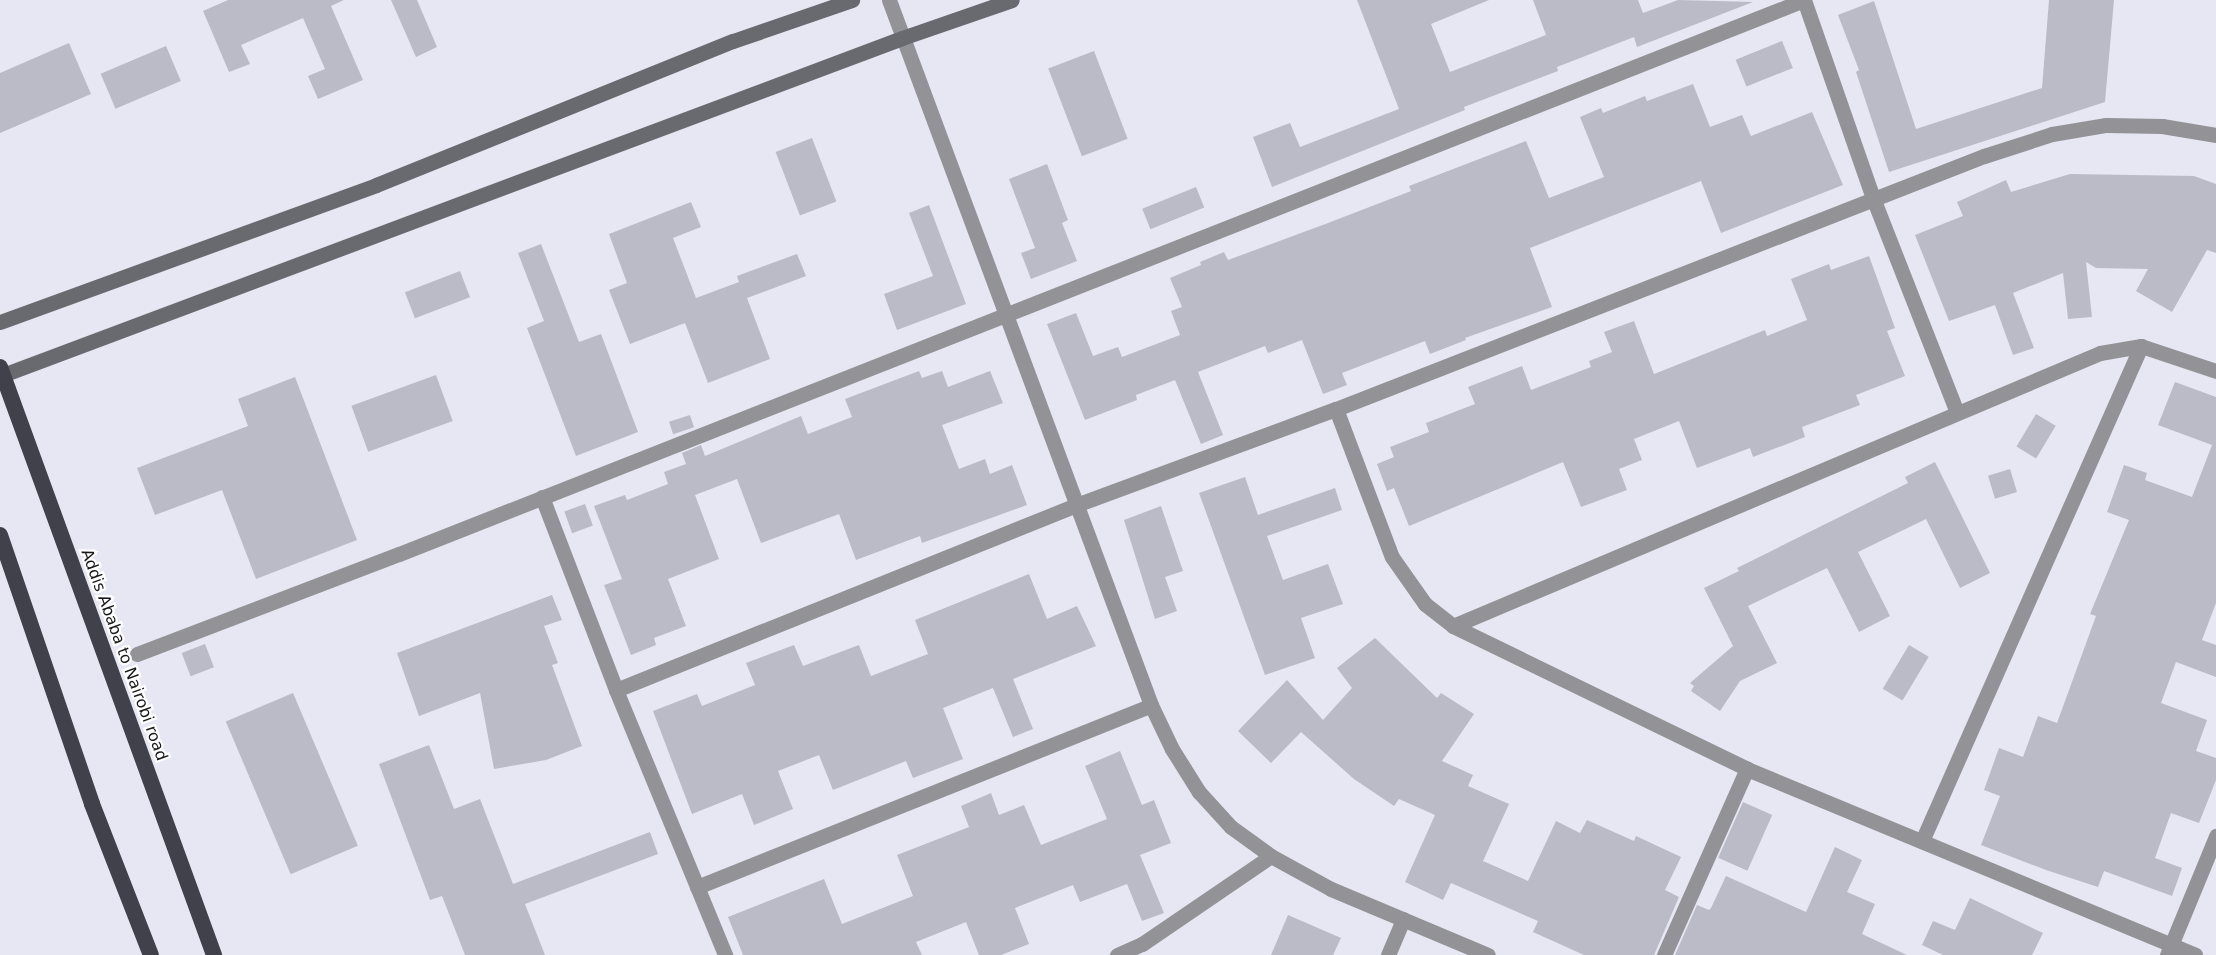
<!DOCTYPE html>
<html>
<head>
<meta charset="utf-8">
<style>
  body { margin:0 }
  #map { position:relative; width:2216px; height:955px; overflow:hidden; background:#e6e7f2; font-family:"DejaVu Sans",sans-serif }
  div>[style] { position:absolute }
  .building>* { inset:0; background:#babbc6; transform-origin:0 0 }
  .minor>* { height:15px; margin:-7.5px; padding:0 7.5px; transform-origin:7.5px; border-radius:7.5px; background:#929297 }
  .secondary>* { height:15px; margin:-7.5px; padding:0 7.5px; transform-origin:7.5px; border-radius:7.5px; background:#696970 }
  .trunk>* { height:16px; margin:-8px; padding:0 8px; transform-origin:8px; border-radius:8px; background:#40414a }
  span { translate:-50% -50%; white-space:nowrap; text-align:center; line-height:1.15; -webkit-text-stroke:4.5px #fff; paint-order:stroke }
  .street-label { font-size:16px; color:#18181c }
</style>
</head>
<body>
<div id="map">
  <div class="building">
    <div style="clip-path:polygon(228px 0,344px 0,331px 6px,363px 80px,318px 99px,308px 76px,325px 69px,303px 18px,241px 45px,250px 64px,229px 72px,203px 11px)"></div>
    <div style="clip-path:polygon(391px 0,417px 0,437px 47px,416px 57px)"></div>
    <div style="clip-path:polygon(1357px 0,1489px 0,1431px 24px,1450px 72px,1546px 35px,1533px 0,1638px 0,1643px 13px,1678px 0,1753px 2px,1637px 47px,1634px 37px,1557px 67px,1558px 71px,1464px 107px,1465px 110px,1272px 187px,1253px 137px,1290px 123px,1300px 147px,1399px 109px)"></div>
    <div style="clip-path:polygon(2049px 0,2114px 0,2105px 102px,1889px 172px,1856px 72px,1859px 70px,1838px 15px,1874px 1px,1916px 129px,2042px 88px)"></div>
    <div style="left:1782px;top:41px;width:29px;height:50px;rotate:68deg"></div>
    <div style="clip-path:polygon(69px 43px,91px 94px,0 133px,0 73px)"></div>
    <div style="left:166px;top:46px;width:38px;height:71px;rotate:67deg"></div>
    <div style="left:1094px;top:51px;width:94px;height:49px;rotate:69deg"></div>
    <div style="clip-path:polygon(1693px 84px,1710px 127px,1742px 115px,1751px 136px,1812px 112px,1843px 185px,1721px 233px,1701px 181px,1530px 248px,1552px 307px,1465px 338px,1466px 340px,1430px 354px,1425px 341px,1342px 373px,1347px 385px,1323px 394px,1302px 340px,1268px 353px,1265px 346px,1198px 372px,1223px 435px,1201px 444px,1175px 380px,1136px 395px,1137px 400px,1085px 420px,1047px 324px,1076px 313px,1093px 356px,1118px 347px,1122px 357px,1180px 335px,1171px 311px,1182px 307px,1170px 278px,1201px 265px,1200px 262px,1224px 252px,1228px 260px,1328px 223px,1411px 191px,1409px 186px,1526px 141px,1549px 198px,1604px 177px,1580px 117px,1601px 108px,1603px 113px,1645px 96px,1647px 101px)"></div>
    <div style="left:812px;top:138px;width:68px;height:39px;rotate:69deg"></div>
    <div style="clip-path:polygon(1047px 164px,1068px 220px,1062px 223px,1077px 261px,1031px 279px,1021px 253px,1035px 248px,1009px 179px)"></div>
    <div style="clip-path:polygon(2070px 174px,2194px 176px,2216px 184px,2216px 253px,2207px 250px,2172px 312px,2136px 291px,2148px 269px,2096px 268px,2086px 262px,2092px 317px,2068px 319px,2063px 273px,2013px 293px,2034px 348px,2013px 355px,1995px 305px,1949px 321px,1915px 235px,1963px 216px,1957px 202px,2006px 180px,2011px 192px)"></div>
    <div style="left:1196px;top:187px;width:22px;height:58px;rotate:68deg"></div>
    <div style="clip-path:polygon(691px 202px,701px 227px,673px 238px,696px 298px,739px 282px,737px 276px,797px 254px,806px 276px,747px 298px,770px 359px,708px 383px,685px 323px,630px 344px,609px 290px,627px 283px,609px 234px)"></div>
    <div style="clip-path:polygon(929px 205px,966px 304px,897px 330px,884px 294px,933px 276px,909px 213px)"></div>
    <div style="clip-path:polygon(541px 244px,579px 342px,601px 334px,638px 432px,576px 456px,527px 328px,544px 321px,518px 253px)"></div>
    <div style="clip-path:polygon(1869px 256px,1895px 328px,1887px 331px,1905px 376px,1856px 395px,1860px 405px,1802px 427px,1805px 437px,1753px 457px,1750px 448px,1697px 468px,1679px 421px,1634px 439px,1642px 460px,1619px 469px,1627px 490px,1581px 507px,1563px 462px,1409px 526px,1394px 488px,1387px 491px,1377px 464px,1394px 457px,1390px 447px,1429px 432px,1426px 423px,1475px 404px,1468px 387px,1522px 366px,1531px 390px,1591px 367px,1589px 361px,1612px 352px,1604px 332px,1634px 321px,1654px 374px,1765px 330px,1767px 336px,1807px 320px,1791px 279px,1829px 264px,1831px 270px)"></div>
    <div style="left:460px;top:271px;width:28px;height:59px;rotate:69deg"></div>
    <div style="clip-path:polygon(919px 371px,922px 378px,942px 371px,948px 387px,990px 371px,1003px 403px,942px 425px,959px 469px,985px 459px,990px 474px,1012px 465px,1027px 505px,922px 543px,920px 536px,856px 560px,839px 514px,761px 543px,737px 479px,695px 495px,719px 559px,668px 579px,686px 626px,654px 638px,656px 645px,631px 655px,604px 585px,622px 579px,594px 506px,625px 495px,627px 500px,668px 484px,664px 472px,686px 464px,682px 453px,701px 445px,705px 456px,801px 416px,808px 434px,852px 417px,845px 399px)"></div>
    <div style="left:436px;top:375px;width:49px;height:90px;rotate:70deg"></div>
    <div style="clip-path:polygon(295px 377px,357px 540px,256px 579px,222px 490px,155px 515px,137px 468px,248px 426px,238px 399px)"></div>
    <div style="clip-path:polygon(2175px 382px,2216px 397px,2216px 603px,2202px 640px,2216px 645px,2216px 677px,2176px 662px,2161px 703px,2207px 720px,2196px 751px,2216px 758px,2216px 780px,2199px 823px,2171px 813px,2155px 858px,2182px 868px,2172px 896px,2104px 871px,2098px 887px,2046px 870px,1981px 845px,2000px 796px,1984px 790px,1999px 748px,2023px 757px,2038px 716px,2057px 723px,2096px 616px,2090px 614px,2129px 520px,2107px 512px,2124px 465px,2147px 473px,2145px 480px,2192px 497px,2212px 445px,2158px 425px)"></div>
    <div style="left:2036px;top:414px;width:23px;height:38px;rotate:31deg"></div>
    <div style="left:690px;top:415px;width:13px;height:22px;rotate:72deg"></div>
    <div style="clip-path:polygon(1935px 462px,1990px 573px,1960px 588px,1926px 519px,1858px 552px,1890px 616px,1859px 632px,1827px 568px,1748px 606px,1777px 663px,1740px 681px,1720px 711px,1691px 691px,1694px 686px,1690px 683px,1733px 646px,1704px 588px,1739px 571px,1737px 568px,1908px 483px,1905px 477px)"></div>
    <div style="left:2010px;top:469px;width:24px;height:23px;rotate:73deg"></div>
    <div style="clip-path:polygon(1245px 477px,1258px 515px,1335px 488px,1342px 510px,1267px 536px,1283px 580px,1328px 564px,1343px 604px,1301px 618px,1315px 658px,1265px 675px,1199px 493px)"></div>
    <div style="left:585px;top:504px;width:23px;height:22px;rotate:70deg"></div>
    <div style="clip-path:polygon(1161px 506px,1183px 571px,1165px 577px,1177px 611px,1155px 619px,1124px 520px)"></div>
    <div style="clip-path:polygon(1029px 574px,1047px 619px,1077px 606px,1096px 646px,1013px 679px,1033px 729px,1013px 737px,993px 688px,943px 708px,963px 759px,913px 778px,906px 761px,833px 790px,819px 755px,778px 771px,793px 809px,754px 825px,742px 794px,692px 814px,653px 711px,697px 694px,702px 706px,755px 685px,746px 663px,794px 645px,803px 666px,859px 645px,871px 676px,928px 654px,915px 620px)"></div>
    <div style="clip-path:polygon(552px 595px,562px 620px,544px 626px,558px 663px,552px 665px,582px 746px,546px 760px,494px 769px,480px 693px,419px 716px,397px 653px)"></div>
    <div style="clip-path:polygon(1375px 638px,1437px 698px,1441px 693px,1474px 714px,1442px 761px,1473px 775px,1468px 786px,1509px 804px,1483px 861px,1528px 881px,1556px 821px,1580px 833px,1587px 820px,1634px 841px,1636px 836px,1681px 857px,1665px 890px,1679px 897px,1654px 955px,1584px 955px,1533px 932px,1538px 921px,1451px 883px,1443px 900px,1405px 882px,1435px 815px,1399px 799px,1394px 806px,1354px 779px,1301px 732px,1271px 763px,1238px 731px,1287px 680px,1323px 720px,1352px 688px,1337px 668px)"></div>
    <div style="left:205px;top:644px;width:25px;height:25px;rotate:69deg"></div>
    <div style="left:1909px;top:645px;width:23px;height:51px;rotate:31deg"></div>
    <div style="left:293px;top:693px;width:166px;height:73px;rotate:67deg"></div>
    <div style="clip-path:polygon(429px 745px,454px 809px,480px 799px,513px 884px,650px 832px,658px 854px,525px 904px,545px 955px,465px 955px,442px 896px,430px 900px,379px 764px)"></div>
    <div style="clip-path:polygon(1120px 751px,1142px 805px,1154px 800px,1171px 843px,1140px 855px,1164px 913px,1142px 921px,1127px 884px,1080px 902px,1073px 885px,1015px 908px,1029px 944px,1001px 955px,979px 955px,966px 922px,916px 942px,922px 955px,743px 955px,728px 917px,824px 879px,842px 924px,913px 896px,897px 855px,969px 827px,961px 806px,991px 793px,999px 815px,1024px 805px,1041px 845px,1107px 819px,1085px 766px)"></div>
    <div style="left:1743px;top:802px;width:32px;height:61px;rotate:24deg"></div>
    <div style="clip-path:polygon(1835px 847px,1862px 860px,1847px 892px,1875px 904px,1862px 934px,1907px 955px,1675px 955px,1697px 905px,1709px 910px,1711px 908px,1726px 876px,1806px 912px)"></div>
    <div style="clip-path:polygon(1970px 898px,2043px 933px,2032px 955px,1943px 955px,1922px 945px,1933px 921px,1955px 930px)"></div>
    <div style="clip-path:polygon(1288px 915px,1341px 938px,1333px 955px,1271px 955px)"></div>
  </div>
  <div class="minor">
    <div style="left:889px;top:0;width:752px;rotate:69.61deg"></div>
    <div style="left:1151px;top:705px;width:49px;rotate:64.5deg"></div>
    <div style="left:1172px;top:749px;width:51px;rotate:57.9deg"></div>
    <div style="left:1199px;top:792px;width:47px;rotate:47.6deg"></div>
    <div style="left:1231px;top:827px;width:49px;rotate:35.9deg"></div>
    <div style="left:1271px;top:856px;width:68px;rotate:28.8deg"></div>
    <div style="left:1331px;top:889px;width:170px;rotate:22.8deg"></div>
    <div style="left:1804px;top:0;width:210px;rotate:70.8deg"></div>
    <div style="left:1873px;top:198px;width:230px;rotate:68.6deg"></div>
    <div style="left:1336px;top:409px;width:158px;rotate:69.3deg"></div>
    <div style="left:1392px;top:557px;width:57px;rotate:54.9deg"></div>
    <div style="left:1425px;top:604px;width:36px;rotate:38deg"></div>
    <div style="left:1453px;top:626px;width:327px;rotate:25.9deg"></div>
    <div style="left:1747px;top:769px;width:485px;rotate:22.5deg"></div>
    <div style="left:542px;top:497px;width:207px;rotate:69deg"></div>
    <div style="left:616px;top:690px;width:287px;rotate:67.6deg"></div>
    <div style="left:1453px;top:626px;width:702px;rotate:-22.88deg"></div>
    <div style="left:2100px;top:353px;width:42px;rotate:-9.7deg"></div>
    <div style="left:2141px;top:346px;width:79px;rotate:18.4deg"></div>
    <div style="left:137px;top:654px;width:280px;rotate:-20.9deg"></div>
    <div style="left:399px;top:554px;width:1510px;rotate:-21.52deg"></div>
    <div style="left:616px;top:690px;width:496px;rotate:-21.9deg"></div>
    <div style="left:1076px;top:505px;width:277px;rotate:-20.3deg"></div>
    <div style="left:1336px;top:409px;width:696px;rotate:-21.33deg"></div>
    <div style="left:1984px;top:156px;width:71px;rotate:-17.9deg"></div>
    <div style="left:2052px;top:134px;width:55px;rotate:-9.5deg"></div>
    <div style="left:2106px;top:125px;width:56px;rotate:1deg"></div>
    <div style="left:2162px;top:126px;width:55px;rotate:9.5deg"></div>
    <div style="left:1922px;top:841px;width:541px;rotate:-66.13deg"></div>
    <div style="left:697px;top:887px;width:489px;rotate:-21.8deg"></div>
    <div style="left:1117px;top:955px;width:27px;rotate:-24deg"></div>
    <div style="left:1142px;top:944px;width:156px;rotate:-34.3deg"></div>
    <div style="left:1388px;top:955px;width:39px;rotate:-67deg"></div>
    <div style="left:1664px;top:955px;width:204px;rotate:-66deg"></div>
    <div style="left:2167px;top:955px;width:129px;rotate:-67.6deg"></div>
  </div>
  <div class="secondary">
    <div style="left:0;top:322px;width:400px;rotate:-20deg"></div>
    <div style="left:376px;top:185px;width:385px;rotate:-22deg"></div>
    <div style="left:733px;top:41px;width:126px;rotate:-19deg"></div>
    <div style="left:0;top:376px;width:963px;rotate:-20.54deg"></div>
    <div style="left:902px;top:38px;width:116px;rotate:-19.1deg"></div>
  </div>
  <div class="trunk">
    <div style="left:0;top:367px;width:626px;rotate:70deg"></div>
    <div style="left:0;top:535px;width:284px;rotate:71.1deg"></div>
    <div style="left:92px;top:804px;width:162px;rotate:68.7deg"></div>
  </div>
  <div class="street-label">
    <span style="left:124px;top:655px;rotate:70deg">Addis Ababa to Nairobi road</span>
  </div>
</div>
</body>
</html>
